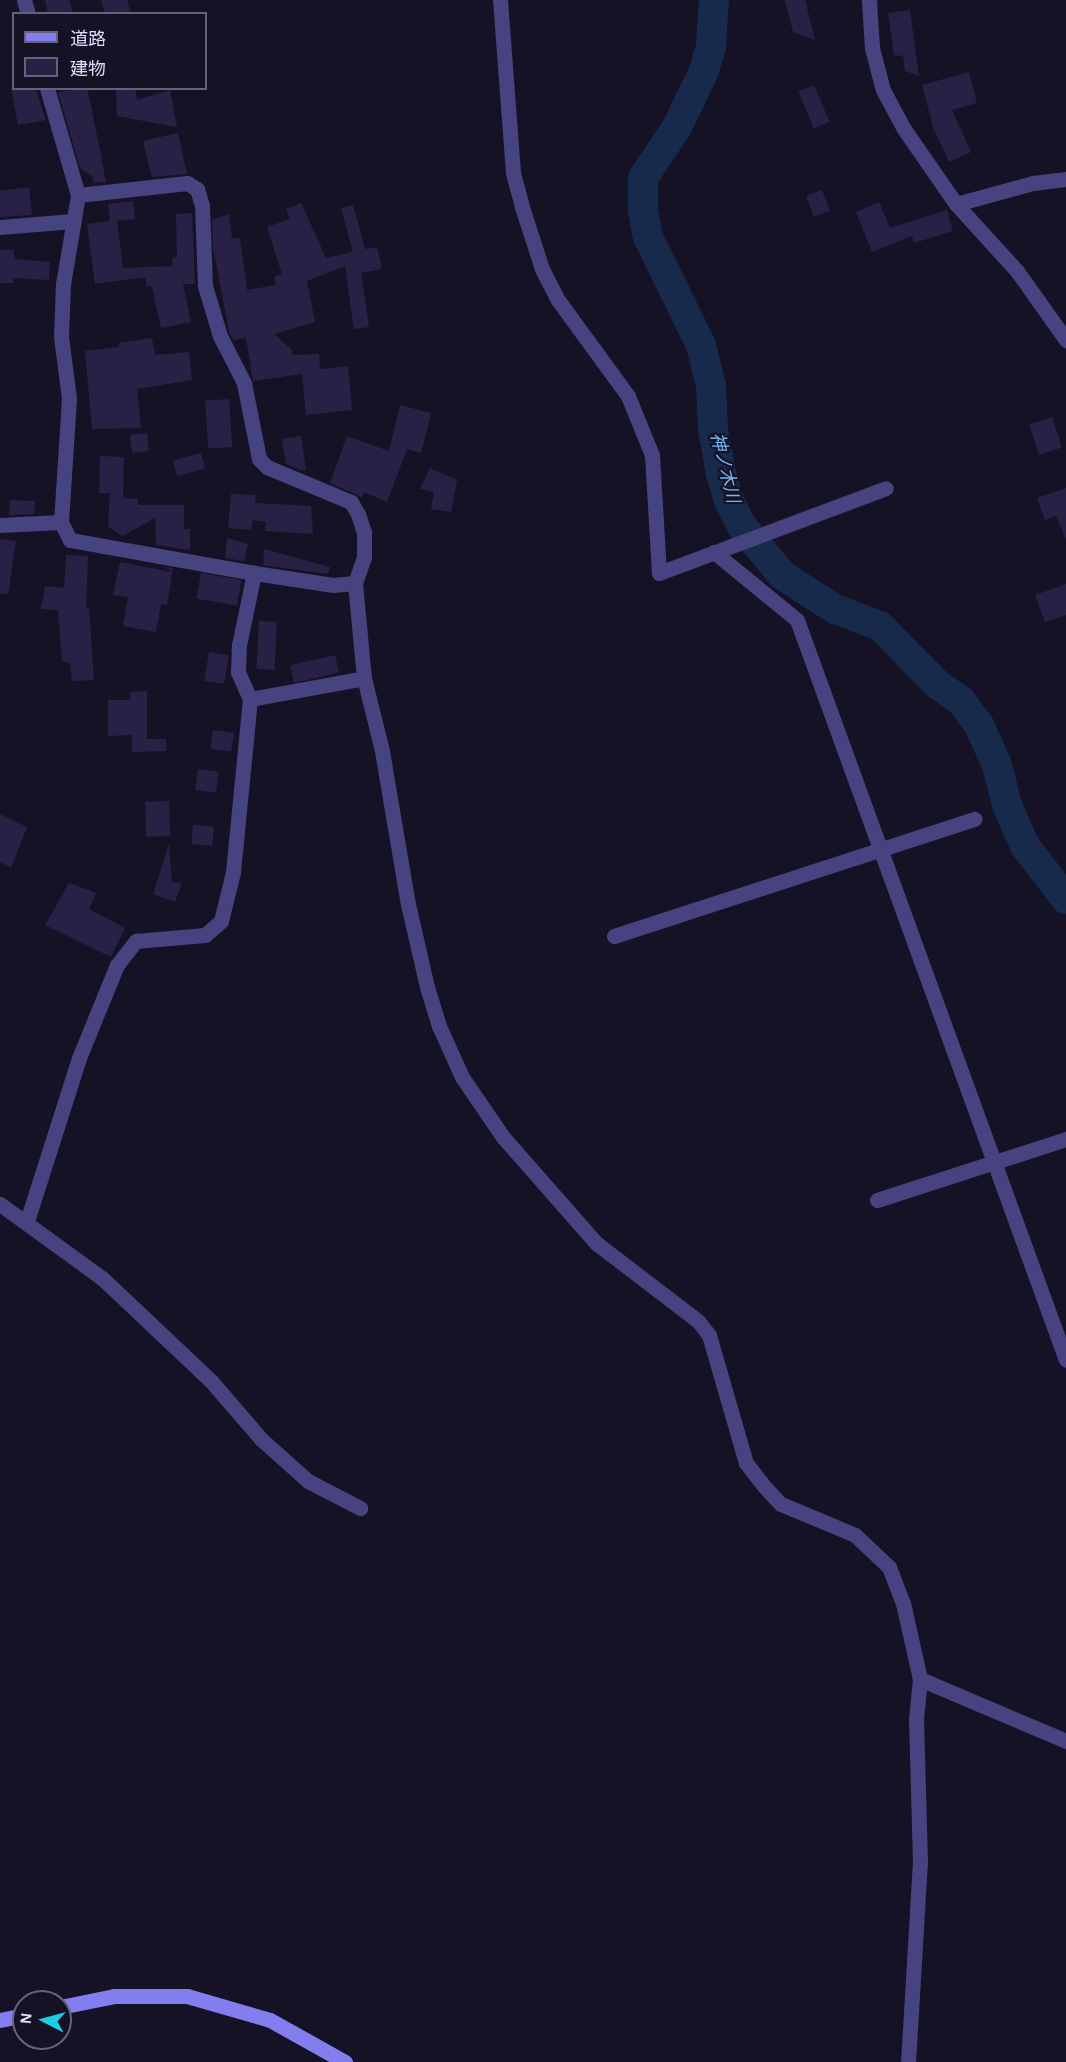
<!DOCTYPE html>
<html>
<head>
<meta charset="utf-8">
<style>
  body { margin:0 }
  #map { position:relative; width:1066px; height:2062px; overflow:hidden; background:#161226; font-family:"Alegreya Sans","Noto Sans JP",sans-serif }
  div>[style] { position:absolute }
  .river>* { height:30px; margin:-15px; padding:0 15px; transform-origin:15px; border-radius:15px; background:#172a4c }
  .building>* { inset:0; background:#292145; transform-origin:0 0 }
  .street>* { height:15px; margin:-7.5px; padding:0 7.5px; transform-origin:7.5px; border-radius:7.5px; background:#474380 }
  .secondary>* { height:15px; margin:-7.5px; padding:0 7.5px; transform-origin:7.5px; border-radius:7.5px; background:#837df0 }
  span { translate:-50% -50%; white-space:nowrap; text-align:center; line-height:1.15; -webkit-text-stroke:4.5px #161226; paint-order:stroke }
  .water-label { font-size:18px; color:#75b3f0; font-style:italic }
  .legend { position:absolute; left:12px; top:12px; width:195px; height:78px; box-sizing:border-box; background:#161226; border:2px solid #67627b; margin:0; padding:8px 10px; list-style:none; font-size:18px; color:#e0dbfb }
  .legend li { display:flex; align-items:center; gap:12px; height:30px }
  .legend b { width:30px; border:2px solid #67627b }
  .north { position:absolute; left:12px; top:1990px; width:60px; height:60px; box-sizing:border-box; background:#161226; border:2px solid #67627b; border-radius:50%; rotate:276deg; font-size:16px; font-weight:700; line-height:24px; text-align:center; color:#e0dbfb }
  .north::after { content:''; display:block; margin:auto; width:21px; height:27px; background:#1dcce6; clip-path:polygon(50% 0,100% 100%,50% 72%,0 100%) }
</style>
</head>
<body>
<div id="map">
  <div class="river">
    <div style="left:714px;top:0;width:47px;rotate:93.7deg"></div>
    <div style="left:711px;top:47px;width:27px;rotate:107deg"></div>
    <div style="left:703px;top:73px;width:60px;rotate:115.7deg"></div>
    <div style="left:677px;top:127px;width:61px;rotate:123.7deg"></div>
    <div style="left:643px;top:178px;width:32px;rotate:90deg"></div>
    <div style="left:643px;top:210px;width:27px;rotate:80deg"></div>
    <div style="left:648px;top:237px;width:120px;rotate:63.9deg"></div>
    <div style="left:701px;top:345px;width:42px;rotate:76.3deg"></div>
    <div style="left:711px;top:386px;width:43px;rotate:87.3deg"></div>
    <div style="left:713px;top:429px;width:46px;rotate:79.9deg"></div>
    <div style="left:721px;top:474px;width:28px;rotate:73deg"></div>
    <div style="left:729px;top:501px;width:27px;rotate:63deg"></div>
    <div style="left:741px;top:525px;width:65px;rotate:50.6deg"></div>
    <div style="left:782px;top:575px;width:63px;rotate:32.7deg"></div>
    <div style="left:835px;top:609px;width:48px;rotate:20.7deg"></div>
    <div style="left:880px;top:626px;width:81px;rotate:45.5deg"></div>
    <div style="left:937px;top:684px;width:29px;rotate:35deg"></div>
    <div style="left:961px;top:701px;width:30px;rotate:53deg"></div>
    <div style="left:979px;top:725px;width:44px;rotate:65.8deg"></div>
    <div style="left:997px;top:765px;width:41px;rotate:76deg"></div>
    <div style="left:1007px;top:805px;width:45px;rotate:66.3deg"></div>
    <div style="left:1025px;top:846px;width:67px;rotate:52.3deg"></div>
  </div>
  <div class="building">
    <div style="clip-path:polygon(45px 0,69px 0,73px 14px,48px 14px)"></div>
    <div style="clip-path:polygon(101px 0,127px 0,131px 14px,105px 14px)"></div>
    <div style="clip-path:polygon(785px 0,805px 0,815px 40px,793px 32px)"></div>
    <div style="clip-path:polygon(910px 10px,919px 76px,905px 71px,903px 56px,894px 55px,888px 13px)"></div>
    <div style="clip-path:polygon(969px 72px,977px 103px,952px 110px,971px 152px,949px 162px,933px 127px,922px 85px)"></div>
    <div style="left:814px;top:85px;width:40px;height:17px;rotate:67deg"></div>
    <div style="clip-path:polygon(11px 88px,35px 88px,46px 120px,18px 125px)"></div>
    <div style="clip-path:polygon(87px 88px,99px 145px,106px 182px,94px 183px,92px 176px,80px 168px,58px 92px)"></div>
    <div style="clip-path:polygon(116px 88px,135px 88px,137px 100px,170px 90px,177px 127px,117px 116px)"></div>
    <div style="clip-path:polygon(178px 133px,187px 174px,152px 177px,143px 141px)"></div>
    <div style="clip-path:polygon(29px 187px,32px 215px,0 217px,0 191px)"></div>
    <div style="left:822px;top:190px;width:22px;height:17px;rotate:69deg"></div>
    <div style="clip-path:polygon(133px 201px,135px 219px,117px 221px,123px 268px,172px 266px,173px 257px,177px 257px,176px 214px,192px 213px,195px 284px,183px 284px,191px 322px,161px 328px,152px 286px,146px 286px,146px 277px,95px 284px,87px 224px,110px 221px,108px 204px)"></div>
    <div style="clip-path:polygon(879px 202px,890px 228px,947px 210px,953px 231px,914px 243px,912px 236px,872px 252px,856px 212px)"></div>
    <div style="clip-path:polygon(301px 203px,326px 258px,353px 252px,341px 208px,353px 205px,365px 249px,377px 247px,382px 269px,361px 273px,369px 327px,354px 329px,345px 266px,307px 281px,315px 322px,274px 334px,292px 350px,293px 355px,319px 354px,320px 369px,348px 366px,352px 410px,306px 415px,302px 374px,253px 381px,246px 338px,233px 340px,229px 331px,213px 248px,212px 220px,229px 214px,232px 239px,240px 238px,247px 290px,276px 285px,274px 277px,282px 274px,267px 227px,290px 219px,286px 209px)"></div>
    <div style="clip-path:polygon(0 250px,14px 250px,14px 259px,50px 262px,49px 280px,13px 278px,13px 283px,0 283px)"></div>
    <div style="clip-path:polygon(152px 338px,155px 355px,189px 352px,192px 380px,137px 389px,141px 428px,92px 429px,85px 351px,119px 347px,119px 343px)"></div>
    <div style="left:229px;top:399px;width:48px;height:24px;rotate:86deg"></div>
    <div style="clip-path:polygon(400px 405px,431px 413px,421px 453px,407px 449px,387px 502px,364px 492px,362px 497px,330px 483px,347px 436px,389px 451px)"></div>
    <div style="left:1052px;top:417px;width:32px;height:24px;rotate:72deg"></div>
    <div style="left:147px;top:433px;width:18px;height:17px;rotate:84deg"></div>
    <div style="clip-path:polygon(301px 436px,306px 470px,300px 470px,286px 464px,282px 439px)"></div>
    <div style="left:201px;top:453px;width:16px;height:29px;rotate:75deg"></div>
    <div style="clip-path:polygon(100px 456px,124px 457px,123px 498px,138px 499px,138px 505px,184px 505px,184px 529px,190px 529px,190px 550px,156px 545px,155px 518px,122px 536px,108px 526px,110px 493px,99px 493px)"></div>
    <div style="clip-path:polygon(430px 468px,457px 480px,451px 512px,431px 509px,434px 492px,420px 489px)"></div>
    <div style="clip-path:polygon(1066px 488px,1066px 539px,1056px 516px,1045px 520px,1037px 498px)"></div>
    <div style="clip-path:polygon(231px 494px,256px 495px,255px 503px,311px 506px,313px 534px,265px 531px,266px 522px,253px 520px,251px 530px,228px 528px)"></div>
    <div style="clip-path:polygon(10px 500px,35px 501px,34px 514px,9px 515px)"></div>
    <div style="clip-path:polygon(227px 538px,248px 544px,244px 561px,225px 558px)"></div>
    <div style="clip-path:polygon(0 539px,16px 541px,8px 594px,0 593px)"></div>
    <div style="clip-path:polygon(264px 549px,330px 567px,328px 574px,263px 565px)"></div>
    <div style="clip-path:polygon(66px 555px,88px 556px,86px 608px,89px 608px,94px 680px,72px 681px,70px 663px,62px 661px,58px 610px,41px 609px,45px 586px,64px 588px)"></div>
    <div style="clip-path:polygon(120px 562px,172px 572px,165px 567px,173px 568px,167px 605px,161px 604px,156px 632px,123px 626px,128px 597px,113px 595px)"></div>
    <div style="left:201px;top:573px;width:41px;height:26px;rotate:10deg"></div>
    <div style="clip-path:polygon(1066px 584px,1066px 615px,1045px 622px,1035px 595px)"></div>
    <div style="left:259px;top:621px;width:18px;height:48px;rotate:3deg"></div>
    <div style="left:209px;top:652px;width:20px;height:29px;rotate:9deg"></div>
    <div style="left:335px;top:655px;width:18px;height:46px;rotate:77deg"></div>
    <div style="clip-path:polygon(147px 691px,147px 739px,166px 739px,166px 751px,132px 752px,132px 735px,108px 736px,108px 700px,130px 700px,130px 692px)"></div>
    <div style="left:213px;top:730px;width:21px;height:19px;rotate:8deg"></div>
    <div style="left:198px;top:769px;width:21px;height:21px;rotate:8deg"></div>
    <div style="left:169px;top:801px;width:35px;height:24px;rotate:88deg"></div>
    <div style="clip-path:polygon(0 814px,27px 827px,11px 868px,0 862px)"></div>
    <div style="left:193px;top:825px;width:21px;height:19px;rotate:5deg"></div>
    <div style="clip-path:polygon(169px 844px,172px 882px,182px 883px,175px 902px,153px 894px)"></div>
    <div style="clip-path:polygon(69px 883px,96px 893px,89px 909px,125px 928px,111px 957px,45px 925px)"></div>
  </div>
  <div class="street">
    <div style="left:24px;top:0;width:15px;rotate:74deg"></div>
    <div style="left:500px;top:0;width:173px;rotate:85.7deg"></div>
    <div style="left:513px;top:173px;width:35px;rotate:75deg"></div>
    <div style="left:522px;top:207px;width:65px;rotate:72.1deg"></div>
    <div style="left:542px;top:269px;width:35px;rotate:63deg"></div>
    <div style="left:558px;top:300px;width:119px;rotate:53.9deg"></div>
    <div style="left:628px;top:396px;width:64px;rotate:67.9deg"></div>
    <div style="left:652px;top:455px;width:118px;rotate:86.6deg"></div>
    <div style="left:659px;top:573px;width:242px;rotate:-20.5deg"></div>
    <div style="left:869px;top:0;width:48px;rotate:86.4deg"></div>
    <div style="left:872px;top:48px;width:43px;rotate:75.3deg"></div>
    <div style="left:883px;top:90px;width:44px;rotate:61.7deg"></div>
    <div style="left:904px;top:129px;width:91px;rotate:55.3deg"></div>
    <div style="left:956px;top:204px;width:91px;rotate:47.7deg"></div>
    <div style="left:1017px;top:271px;width:85px;rotate:54.6deg"></div>
    <div style="left:78px;top:195px;width:110px;rotate:-6.3deg"></div>
    <div style="left:187px;top:183px;width:12px;rotate:31deg"></div>
    <div style="left:197px;top:189px;width:17px;rotate:73deg"></div>
    <div style="left:202px;top:205px;width:81px;rotate:87.9deg"></div>
    <div style="left:205px;top:286px;width:52px;rotate:73.3deg"></div>
    <div style="left:220px;top:336px;width:53px;rotate:62.9deg"></div>
    <div style="left:244px;top:383px;width:77px;rotate:78.8deg"></div>
    <div style="left:259px;top:459px;width:11px;rotate:45deg"></div>
    <div style="left:267px;top:467px;width:91px;rotate:22.6deg"></div>
    <div style="left:351px;top:502px;width:14px;rotate:60deg"></div>
    <div style="left:358px;top:514px;width:19px;rotate:72deg"></div>
    <div style="left:364px;top:532px;width:25px;rotate:90deg"></div>
    <div style="left:364px;top:557px;width:28px;rotate:109deg"></div>
    <div style="left:355px;top:583px;width:95px;rotate:84.6deg"></div>
    <div style="left:956px;top:204px;width:80px;rotate:-15.3deg"></div>
    <div style="left:1033px;top:183px;width:33px;rotate:-7deg"></div>
    <div style="left:0;top:227px;width:73px;rotate:-4.7deg"></div>
    <div style="left:0;top:525px;width:61px;rotate:-2.8deg"></div>
    <div style="left:714px;top:552px;width:107px;rotate:39.3deg"></div>
    <div style="left:797px;top:620px;width:787px;rotate:70.02deg"></div>
    <div style="left:254px;top:573px;width:80px;rotate:8.6deg"></div>
    <div style="left:333px;top:585px;width:22px;rotate:-5deg"></div>
    <div style="left:250px;top:699px;width:116px;rotate:-10.4deg"></div>
    <div style="left:364px;top:678px;width:75px;rotate:76.1deg"></div>
    <div style="left:382px;top:751px;width:155px;rotate:80.4deg"></div>
    <div style="left:408px;top:904px;width:85px;rotate:77.1deg"></div>
    <div style="left:427px;top:987px;width:41px;rotate:72.9deg"></div>
    <div style="left:439px;top:1026px;width:56px;rotate:65.7deg"></div>
    <div style="left:462px;top:1077px;width:73px;rotate:55.7deg"></div>
    <div style="left:503px;top:1137px;width:141px;rotate:48.7deg"></div>
    <div style="left:596px;top:1243px;width:128px;rotate:37.4deg"></div>
    <div style="left:698px;top:1321px;width:18px;rotate:52deg"></div>
    <div style="left:709px;top:1335px;width:133px;rotate:73.9deg"></div>
    <div style="left:746px;top:1463px;width:28px;rotate:52deg"></div>
    <div style="left:763px;top:1485px;width:26px;rotate:47deg"></div>
    <div style="left:781px;top:1504px;width:80px;rotate:22.7deg"></div>
    <div style="left:855px;top:1535px;width:47px;rotate:43.3deg"></div>
    <div style="left:889px;top:1567px;width:39px;rotate:69deg"></div>
    <div style="left:903px;top:1603px;width:78px;rotate:77.4deg"></div>
    <div style="left:920px;top:1679px;width:40px;rotate:95.7deg"></div>
    <div style="left:916px;top:1719px;width:142px;rotate:88.4deg"></div>
    <div style="left:920px;top:1861px;width:201px;rotate:93.4deg"></div>
    <div style="left:614px;top:936px;width:379px;rotate:-18deg"></div>
    <div style="left:877px;top:1200px;width:199px;rotate:-17.9deg"></div>
    <div style="left:0;top:1204px;width:126px;rotate:36deg"></div>
    <div style="left:102px;top:1278px;width:150px;rotate:43.4deg"></div>
    <div style="left:211px;top:1381px;width:77px;rotate:49.2deg"></div>
    <div style="left:261px;top:1439px;width:63px;rotate:41.8deg"></div>
    <div style="left:308px;top:1481px;width:59px;rotate:27.4deg"></div>
    <div style="left:27px;top:1221px;width:171px;rotate:-72.3deg"></div>
    <div style="left:79px;top:1058px;width:100px;rotate:-67.8deg"></div>
    <div style="left:117px;top:965px;width:31px;rotate:-52deg"></div>
    <div style="left:136px;top:941px;width:69px;rotate:-5deg"></div>
    <div style="left:205px;top:935px;width:21px;rotate:-41deg"></div>
    <div style="left:221px;top:921px;width:50px;rotate:-76.2deg"></div>
    <div style="left:233px;top:872px;width:174px;rotate:-84.4deg"></div>
    <div style="left:250px;top:699px;width:30px;rotate:-114deg"></div>
    <div style="left:238px;top:672px;width:27px;rotate:-88deg"></div>
    <div style="left:239px;top:645px;width:74px;rotate:-78.2deg"></div>
    <div style="left:254px;top:573px;width:187px;rotate:-169.8deg"></div>
    <div style="left:70px;top:540px;width:20px;rotate:-117deg"></div>
    <div style="left:61px;top:522px;width:124px;rotate:-86.3deg"></div>
    <div style="left:69px;top:398px;width:63px;rotate:-97.4deg"></div>
    <div style="left:61px;top:336px;width:52px;rotate:-87.8deg"></div>
    <div style="left:63px;top:284px;width:90px;rotate:-80.4deg"></div>
    <div style="left:78px;top:195px;width:111px;rotate:-106.2deg"></div>
    <div style="left:920px;top:1679px;width:159px;rotate:23deg"></div>
  </div>
  <div class="secondary">
    <div style="left:60px;top:2007px;width:55px;rotate:-11.5deg"></div>
    <div style="left:114px;top:1996px;width:73px"></div>
    <div style="left:187px;top:1996px;width:86px;rotate:16.1deg"></div>
    <div style="left:270px;top:2020px;width:86px;rotate:29.2deg"></div>
    <div style="left:0;top:2020px;width:25px;rotate:-12deg"></div>
  </div>
  <div class="water-label">
    <span style="left:724px;top:468px;rotate:76deg">神ノ木川</span>
  </div>
  <ul class="legend">
  <li><b style="height:8px;background:#837df0"></b>道路</li>
  <li><b style="height:16px;background:#292145"></b>建物</li>
  </ul>
  <div class="north">N</div>
</div>
</body>
</html>
